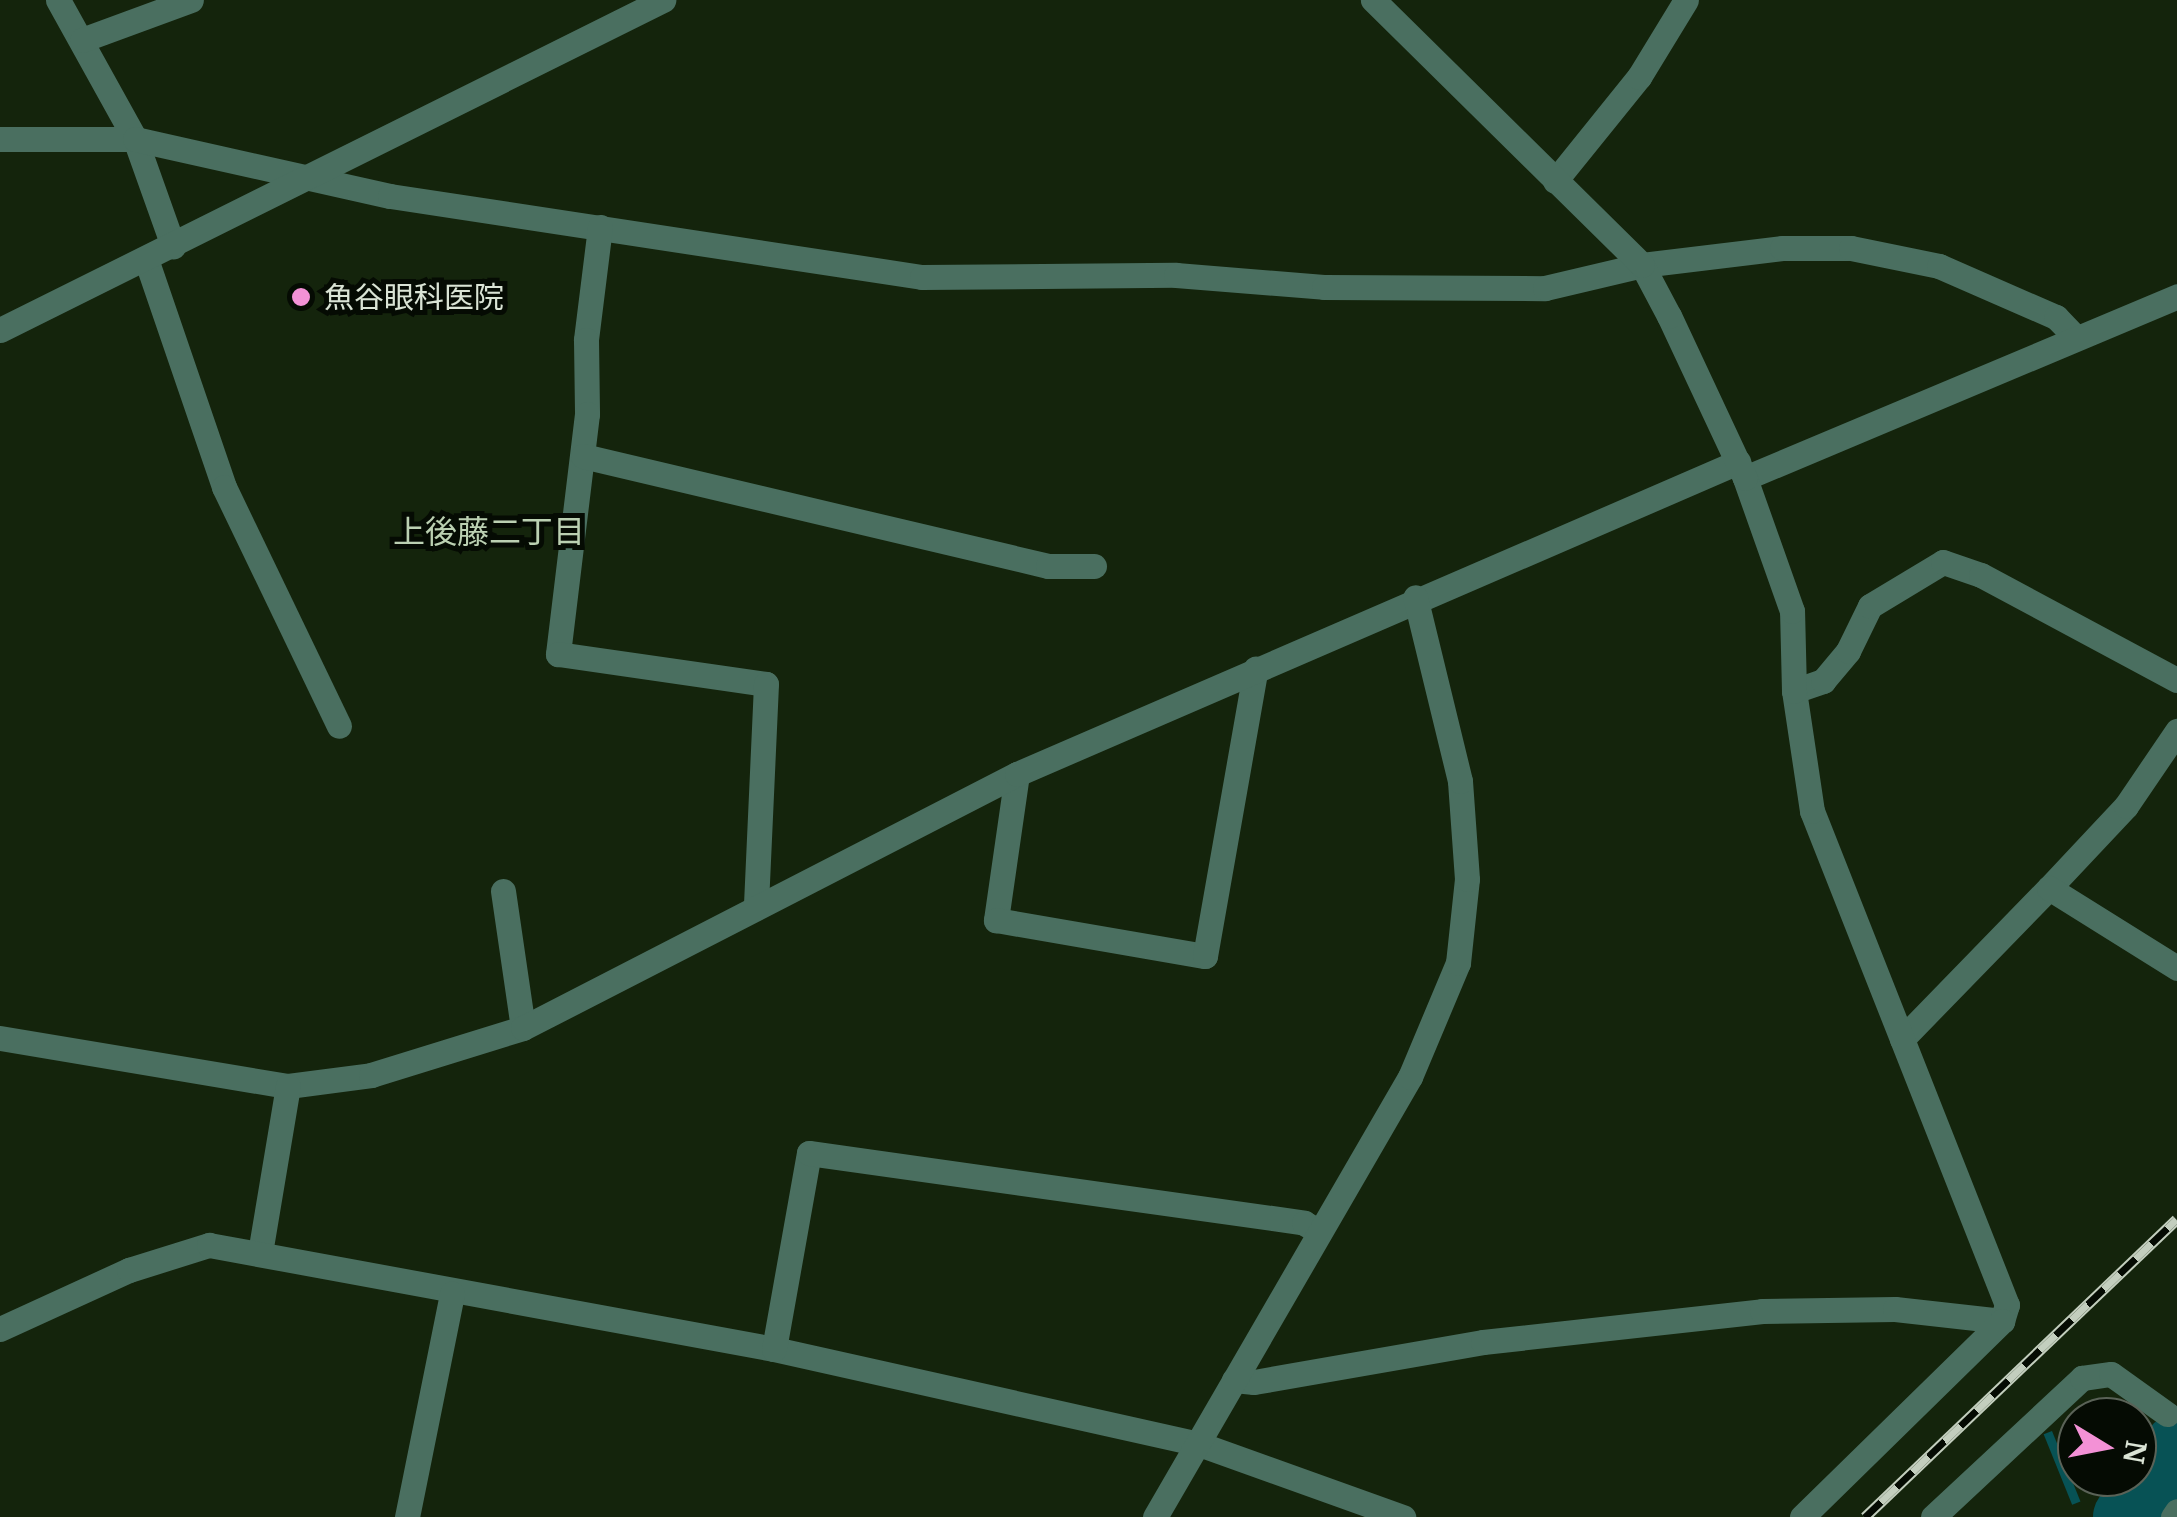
<!DOCTYPE html>
<html>
<head>
<meta charset="utf-8">
<style>
  body { margin:0 }
  #map { position:relative; width:2177px; height:1517px; overflow:hidden; background:#14240c; font-family:Merriweather,"Noto Sans JP",serif }
  div>[style] { position:absolute }
  .water>* { inset:0; background:#075255; transform-origin:0 0 }
  .river>* { height:68px; margin:-34px; padding:0 34px; transform-origin:34px; border-radius:34px; background:#075255 }
  .minor>* { height:25px; margin:-12.5px; padding:0 12.5px; transform-origin:12.5px; border-radius:12.5px; background:#4a6f60 }
  .rail>* { height:11px; margin-top:-5.5px; transform-origin:0; background:repeating-linear-gradient(90deg,#050b03 0 22px,#c3cebe 0 44px); box-sizing:border-box; border-block:2px solid #c3cebe }
  .dots>* { width:28px; height:28px; translate:-50% -50%; box-sizing:border-box; border:5px solid #050b03; border-radius:50% }
  span { translate:-50% -50%; white-space:nowrap; text-align:center; line-height:1.15; -webkit-text-stroke:10px #050b03; paint-order:stroke }
  .poi-label { font-size:30px; color:#dae4d5 }
  .left { translate:0 -50%; text-align:left }
  .neighbourhood-label { font-size:32px; color:#bbd0b2 }
  .north { position:absolute; left:2057px; top:1397px; width:100px; height:100px; box-sizing:border-box; background:#050b03; border:2px solid #5a6257; border-radius:50%; rotate:100deg; font-size:28px; font-weight:700; line-height:40px; text-align:center; color:#dae4d5 }
  .north::after { content:''; display:block; margin:auto; width:35px; height:45px; background:#f391d6; clip-path:polygon(50% 0,100% 100%,50% 72%,0 100%) }
</style>
</head>
<body>
<div id="map">
  <div class="water">
    <div style="left:2052px;top:1431px;width:76px;height:9px;rotate:68deg"></div>
  </div>
  <div class="river">
    <div style="left:2127px;top:1517px;width:85px;rotate:-54.1deg"></div>
  </div>
  <div class="minor">
    <div style="left:58px;top:0;width:159px;rotate:61deg"></div>
    <div style="left:135px;top:139px;width:114px;rotate:70.4deg"></div>
    <div style="left:82px;top:40px;width:116px;rotate:-20.2deg"></div>
    <div style="left:0;top:139px;width:135px"></div>
    <div style="left:135px;top:139px;width:261px;rotate:12.6deg"></div>
    <div style="left:390px;top:196px;width:538px;rotate:8.66deg"></div>
    <div style="left:922px;top:277px;width:254px;rotate:-0.5deg"></div>
    <div style="left:1176px;top:275px;width:148px;rotate:4.6deg"></div>
    <div style="left:1324px;top:287px;width:221px;rotate:0.3deg"></div>
    <div style="left:1545px;top:288px;width:100px;rotate:-13.3deg"></div>
    <div style="left:1642px;top:265px;width:141px;rotate:-6.9deg"></div>
    <div style="left:1782px;top:248px;width:69px"></div>
    <div style="left:1851px;top:248px;width:90px;rotate:11.6deg"></div>
    <div style="left:1939px;top:266px;width:128px;rotate:23.6deg"></div>
    <div style="left:2056px;top:317px;width:28px;rotate:46deg"></div>
    <div style="left:1555px;top:181px;width:134px;rotate:-51.1deg"></div>
    <div style="left:1639px;top:77px;width:90px;rotate:-58.6deg"></div>
    <div style="left:600px;top:227px;width:114px;rotate:97.1deg"></div>
    <div style="left:586px;top:340px;width:74px;rotate:89.2deg"></div>
    <div style="left:587px;top:414px;width:242px;rotate:96.9deg"></div>
    <div style="left:558px;top:654px;width:210px;rotate:8.2deg"></div>
    <div style="left:766px;top:684px;width:224px;rotate:92.6deg"></div>
    <div style="left:146px;top:259px;width:241px;rotate:71.1deg"></div>
    <div style="left:224px;top:487px;width:265px;rotate:64.3deg"></div>
    <div style="left:0;top:330px;width:741px;rotate:-26.46deg"></div>
    <div style="left:583px;top:456px;width:478px;rotate:13.3deg"></div>
    <div style="left:1048px;top:566px;width:46px"></div>
    <div style="left:1745px;top:478px;width:469px;rotate:-22.8deg"></div>
    <div style="left:1794px;top:691px;width:31px;rotate:-19deg"></div>
    <div style="left:1823px;top:681px;width:39px;rotate:-50deg"></div>
    <div style="left:1848px;top:651px;width:50px;rotate:-63.9deg"></div>
    <div style="left:1870px;top:606px;width:85px;rotate:-31.1deg"></div>
    <div style="left:1943px;top:562px;width:40px;rotate:18.9deg"></div>
    <div style="left:1981px;top:575px;width:222px;rotate:28.2deg"></div>
    <div style="left:1017px;top:774px;width:148px;rotate:98.2deg"></div>
    <div style="left:996px;top:920px;width:212px;rotate:9.8deg"></div>
    <div style="left:1205px;top:956px;width:292px;rotate:-80deg"></div>
    <div style="left:2049px;top:888px;width:112px;rotate:-46.8deg"></div>
    <div style="left:2126px;top:806px;width:91px;rotate:-55.8deg"></div>
    <div style="left:503px;top:891px;width:138px;rotate:81.7deg"></div>
    <div style="left:0;top:1038px;width:292px;rotate:9.5deg"></div>
    <div style="left:288px;top:1086px;width:84px;rotate:-7.5deg"></div>
    <div style="left:371px;top:1075px;width:159px;rotate:-17.2deg"></div>
    <div style="left:523px;top:1028px;width:555px;rotate:-27.21deg"></div>
    <div style="left:1017px;top:774px;width:786px;rotate:-23.4deg"></div>
    <div style="left:1902px;top:1039px;width:211px;rotate:-45.8deg"></div>
    <div style="left:2049px;top:888px;width:151px;rotate:32deg"></div>
    <div style="left:260px;top:1253px;width:169px;rotate:-80.5deg"></div>
    <div style="left:0;top:1329px;width:142px;rotate:-24.6deg"></div>
    <div style="left:129px;top:1270px;width:84px;rotate:-17.4deg"></div>
    <div style="left:209px;top:1245px;width:574px;rotate:10.43deg"></div>
    <div style="left:774px;top:1349px;width:435px;rotate:12.6deg"></div>
    <div style="left:1199px;top:1444px;width:217px;rotate:19.7deg"></div>
    <div style="left:774px;top:1349px;width:199px;rotate:-79.9deg"></div>
    <div style="left:809px;top:1153px;width:500px;rotate:8deg"></div>
    <div style="left:1304px;top:1223px;width:18px;rotate:29deg"></div>
    <div style="left:1234px;top:1380px;width:20px;rotate:6deg"></div>
    <div style="left:1254px;top:1382px;width:232px;rotate:-9.9deg"></div>
    <div style="left:1483px;top:1342px;width:281px;rotate:-6.3deg"></div>
    <div style="left:1762px;top:1311px;width:133px;rotate:-0.9deg"></div>
    <div style="left:1895px;top:1309px;width:108px;rotate:6.4deg"></div>
    <div style="left:2002px;top:1321px;width:17px;rotate:-73deg"></div>
    <div style="left:2007px;top:1305px;width:531px;rotate:-111.54deg"></div>
    <div style="left:1812px;top:811px;width:121px;rotate:-98.5deg"></div>
    <div style="left:1794px;top:691px;width:80px;rotate:-91.4deg"></div>
    <div style="left:1792px;top:611px;width:141px;rotate:-109.5deg"></div>
    <div style="left:1745px;top:478px;width:179px;rotate:-115.1deg"></div>
    <div style="left:1669px;top:316px;width:58px;rotate:-117.9deg"></div>
    <div style="left:1642px;top:265px;width:378px;rotate:-135.4deg"></div>
    <div style="left:407px;top:1517px;width:228px;rotate:-78.6deg"></div>
    <div style="left:1155px;top:1517px;width:509px;rotate:-59.91deg"></div>
    <div style="left:1410px;top:1077px;width:124px;rotate:-67.2deg"></div>
    <div style="left:1458px;top:963px;width:84px;rotate:-83.9deg"></div>
    <div style="left:1467px;top:879px;width:98px;rotate:-94.1deg"></div>
    <div style="left:1460px;top:781px;width:189px;rotate:-103.7deg"></div>
    <div style="left:1802px;top:1517px;width:280px;rotate:-44.4deg"></div>
    <div style="left:1933px;top:1517px;width:204px;rotate:-43deg"></div>
    <div style="left:2082px;top:1378px;width:29px;rotate:-8deg"></div>
    <div style="left:2111px;top:1374px;width:69px;rotate:35.5deg"></div>
    <div style="left:2173px;top:1517px;width:7px;rotate:-56deg"></div>
  </div>
  <div class="rail">
    <div style="left:1865px;top:1517px;width:431px;rotate:-43.7deg"></div>
  </div>
  <div class="dots">
    <div style="left:301px;top:297px;background:#f391d6"></div>
  </div>
  <div class="poi-label">
    <span class="left" style="left:324px;top:297px">魚谷眼科医院</span>
  </div>
  <div class="neighbourhood-label">
    <span style="left:489px;top:532px">上後藤二丁目</span>
  </div>
  <div class="north">N</div>
</div>
</body>
</html>
